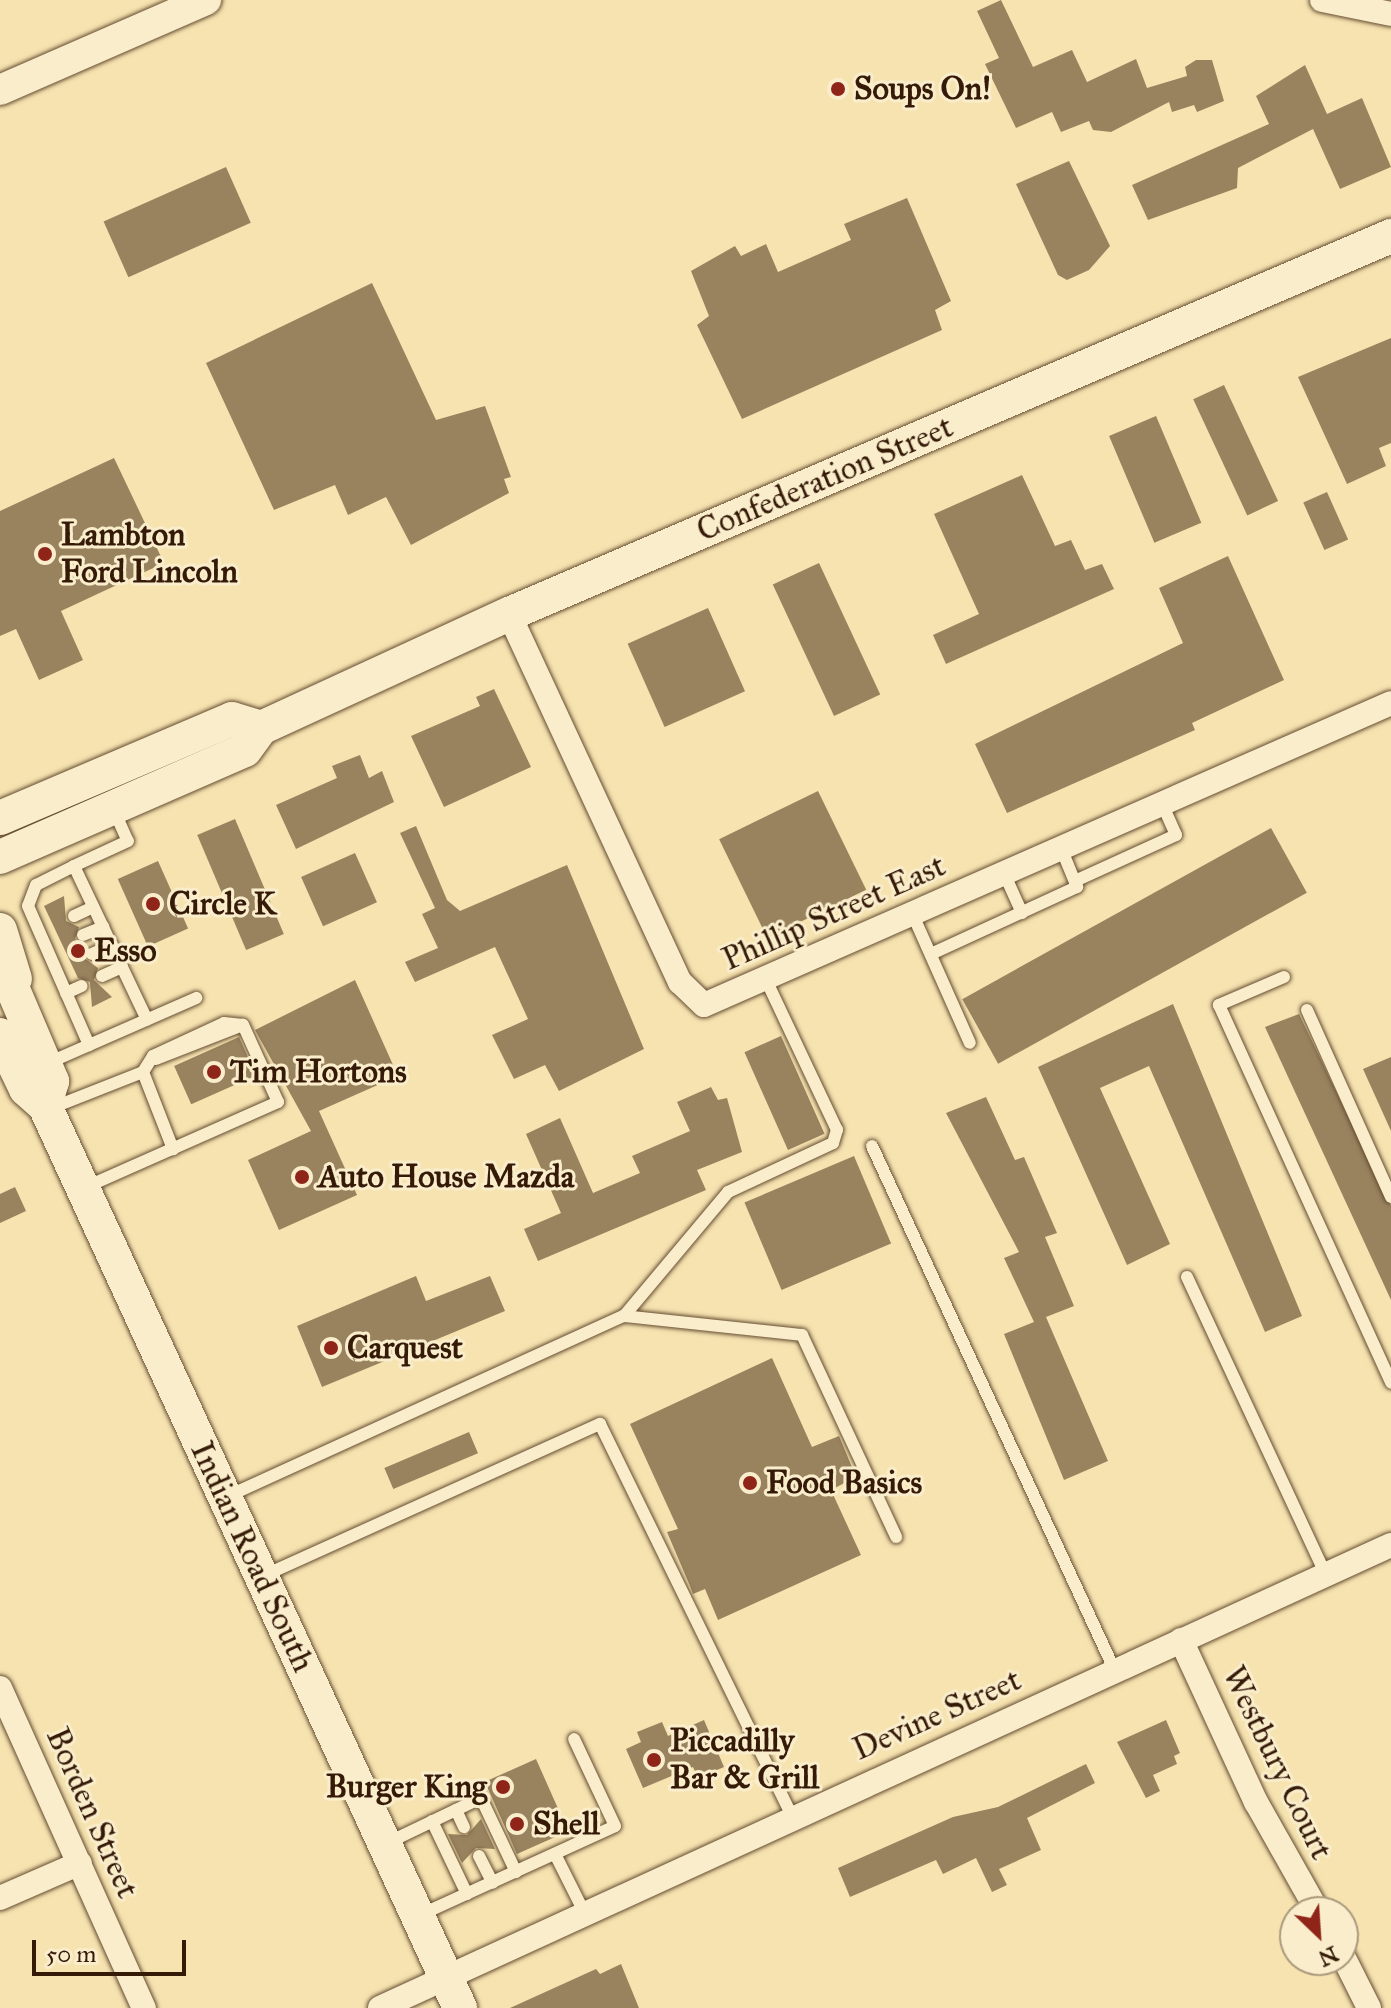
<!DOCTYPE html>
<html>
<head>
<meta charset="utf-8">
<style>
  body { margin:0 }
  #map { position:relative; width:1391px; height:2008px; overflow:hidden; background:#f6e3b0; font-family:"IM FELL Great Primer",serif }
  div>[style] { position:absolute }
  .building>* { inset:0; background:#99835f; transform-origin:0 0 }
  .roads { filter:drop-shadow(0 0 2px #654c31) drop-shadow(0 0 2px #654c31) }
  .service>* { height:12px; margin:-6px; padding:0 6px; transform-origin:6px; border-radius:6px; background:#f9edcc }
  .minor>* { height:24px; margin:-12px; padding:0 12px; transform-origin:12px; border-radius:12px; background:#f9edcc }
  .tertiary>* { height:30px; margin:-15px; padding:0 15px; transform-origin:15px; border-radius:15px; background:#f9edcc }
  .secondary>* { height:34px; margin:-17px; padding:0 17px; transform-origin:17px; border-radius:17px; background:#f9edcc }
  .dots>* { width:22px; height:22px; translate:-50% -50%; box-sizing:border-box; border:4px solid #f9edcc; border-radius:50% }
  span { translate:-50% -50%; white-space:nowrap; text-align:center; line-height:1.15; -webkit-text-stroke:6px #f9edcc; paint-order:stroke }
  .poi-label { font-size:32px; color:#351a07; font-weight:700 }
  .left { translate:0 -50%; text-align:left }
  .right { translate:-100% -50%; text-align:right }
  .street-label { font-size:32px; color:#351a07 }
  .north { position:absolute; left:1279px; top:1896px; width:80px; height:80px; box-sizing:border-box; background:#f9edcc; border:2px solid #ab997d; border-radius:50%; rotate:155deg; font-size:22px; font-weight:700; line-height:32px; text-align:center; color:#351a07 }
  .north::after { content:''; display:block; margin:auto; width:28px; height:36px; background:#8f2418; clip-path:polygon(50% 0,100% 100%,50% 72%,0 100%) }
  .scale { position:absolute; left:32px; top:1940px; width:154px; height:36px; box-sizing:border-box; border:4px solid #351a07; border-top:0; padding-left:10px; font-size:24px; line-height:28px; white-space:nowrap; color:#351a07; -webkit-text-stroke:6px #f9edcc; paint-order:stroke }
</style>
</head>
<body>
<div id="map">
  <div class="building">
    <div style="clip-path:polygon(1001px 0,1033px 67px,1072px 50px,1087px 82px,1136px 59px,1147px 88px,1187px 76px,1185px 67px,1196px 60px,1212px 60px,1224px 101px,1197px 112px,1194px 105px,1172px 112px,1169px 102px,1111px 132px,1093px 130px,1089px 121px,1061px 132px,1052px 112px,1016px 128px,985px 64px,999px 58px,977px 11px)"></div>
    <div style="clip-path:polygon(1305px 65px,1327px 114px,1362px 98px,1391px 167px,1340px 189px,1313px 129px,1238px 168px,1237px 188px,1148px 220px,1132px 185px,1269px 124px,1256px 96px)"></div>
    <div style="clip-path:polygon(1069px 161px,1110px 246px,1089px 270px,1067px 280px,1058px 275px,1016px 184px)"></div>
    <div style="left:226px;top:167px;width:61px;height:134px;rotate:66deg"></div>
    <div style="clip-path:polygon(907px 198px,951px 301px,935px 310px,942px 330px,742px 419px,697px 325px,709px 316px,691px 271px,735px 246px,741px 256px,766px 244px,778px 272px,851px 240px,844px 224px)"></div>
    <div style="clip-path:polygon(372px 283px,436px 420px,485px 406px,511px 477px,504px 479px,509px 493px,411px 545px,386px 497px,348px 515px,335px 485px,274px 510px,206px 363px)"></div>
    <div style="clip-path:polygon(1391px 338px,1391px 443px,1379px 448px,1386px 466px,1347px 484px,1298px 377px)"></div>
    <div style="left:1224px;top:385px;width:128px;height:34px;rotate:65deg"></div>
    <div style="left:1156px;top:416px;width:116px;height:51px;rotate:67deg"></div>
    <div style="clip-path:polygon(114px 458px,164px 563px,61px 611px,83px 660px,39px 680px,16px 629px,0 636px,0 511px)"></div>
    <div style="clip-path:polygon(1022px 475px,1055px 546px,1071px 540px,1085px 570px,1102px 564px,1114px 589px,946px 664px,933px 635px,979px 614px,934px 514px)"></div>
    <div style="left:1327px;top:492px;width:52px;height:26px;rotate:66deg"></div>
    <div style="clip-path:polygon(1228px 556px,1284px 680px,1192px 723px,1195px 730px,1007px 813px,975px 744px,1183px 643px,1159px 588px)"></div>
    <div style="left:819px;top:563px;width:145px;height:51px;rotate:65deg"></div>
    <div style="left:708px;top:608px;width:91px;height:88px;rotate:66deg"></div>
    <div style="clip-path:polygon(494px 689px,531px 767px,444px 807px,411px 736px,480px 706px,476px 697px)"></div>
    <div style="clip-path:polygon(360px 755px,369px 778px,382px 771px,394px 802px,296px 849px,276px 805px,337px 778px,332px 766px)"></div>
    <div style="left:818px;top:791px;width:110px;height:110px;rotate:64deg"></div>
    <div style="left:235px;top:819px;width:125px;height:41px;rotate:67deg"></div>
    <div style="clip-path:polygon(416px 826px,447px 900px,460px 911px,567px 865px,644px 1049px,559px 1091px,545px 1065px,514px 1079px,492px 1035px,528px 1019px,495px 947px,415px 982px,405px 962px,438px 948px,422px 914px,435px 908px,400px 833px)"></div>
    <div style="left:1271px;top:828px;width:74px;height:353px;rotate:61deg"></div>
    <div style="left:355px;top:853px;width:54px;height:59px;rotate:66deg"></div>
    <div style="left:158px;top:861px;width:74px;height:44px;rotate:66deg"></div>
    <div style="clip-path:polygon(64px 896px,66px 921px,79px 927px,75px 939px,88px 946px,84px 958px,98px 968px,94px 980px,112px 997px,92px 1007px,90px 982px,78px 978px,44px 906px)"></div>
    <div style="clip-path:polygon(355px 980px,398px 1076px,319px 1111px,357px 1195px,279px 1230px,248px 1160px,311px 1131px,255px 1030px)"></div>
    <div style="clip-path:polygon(1173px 1004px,1302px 1316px,1265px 1332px,1149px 1066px,1100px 1088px,1170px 1244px,1127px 1265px,1038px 1067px)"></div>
    <div style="clip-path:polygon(1299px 1014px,1391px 1206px,1391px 1300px,1265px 1027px)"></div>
    <div style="left:781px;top:1036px;width:107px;height:40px;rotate:66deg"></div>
    <div style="left:239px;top:1037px;width:42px;height:71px;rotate:66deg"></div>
    <div style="clip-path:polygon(1391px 1057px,1391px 1131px,1363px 1069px)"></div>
    <div style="clip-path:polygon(711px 1087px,718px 1100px,727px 1098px,742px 1152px,697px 1170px,706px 1190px,538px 1261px,524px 1229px,561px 1213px,526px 1134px,560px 1118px,593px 1193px,640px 1173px,632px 1156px,690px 1131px,677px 1102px)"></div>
    <div style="clip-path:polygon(986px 1097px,1015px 1160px,1024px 1157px,1057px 1233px,1045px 1237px,1074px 1306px,1046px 1317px,1108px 1461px,1064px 1480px,1004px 1334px,1034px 1322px,1004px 1258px,1019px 1252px,946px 1113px)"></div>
    <div style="left:854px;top:1156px;width:95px;height:119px;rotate:67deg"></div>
    <div style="clip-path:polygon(15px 1187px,26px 1211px,0 1223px,0 1194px)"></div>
    <div style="clip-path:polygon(416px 1276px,426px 1301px,490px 1276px,505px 1311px,322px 1387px,297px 1326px)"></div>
    <div style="clip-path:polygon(772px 1358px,812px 1447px,839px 1436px,842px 1443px,856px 1477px,831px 1490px,861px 1555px,718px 1620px,705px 1589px,693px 1594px,690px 1586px,667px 1532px,678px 1529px,630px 1424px)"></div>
    <div style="left:469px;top:1432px;width:23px;height:92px;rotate:67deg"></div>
    <div style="clip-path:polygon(704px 1720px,724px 1767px,698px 1778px,693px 1767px,643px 1788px,626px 1749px,641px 1742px,637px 1732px,662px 1722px,668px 1736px)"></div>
    <div style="clip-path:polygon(1166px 1720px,1180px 1753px,1174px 1756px,1177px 1764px,1153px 1775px,1160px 1791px,1146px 1798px,1117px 1742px)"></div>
    <div style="left:536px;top:1759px;width:79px;height:56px;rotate:66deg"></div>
    <div style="clip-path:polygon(1086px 1764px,1095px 1783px,1027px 1818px,1041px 1850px,999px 1869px,1007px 1885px,992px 1892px,976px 1858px,943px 1874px,936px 1860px,850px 1897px,838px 1868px,953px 1817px,998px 1807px)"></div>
    <div style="clip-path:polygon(481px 1819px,495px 1849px,476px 1848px,462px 1863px,448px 1834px,467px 1835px)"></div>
    <div style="clip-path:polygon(621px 1964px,639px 2008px,510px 2008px,596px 1969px,600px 1974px)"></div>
  </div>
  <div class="roads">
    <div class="service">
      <div style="left:113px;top:808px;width:36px;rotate:66deg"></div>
      <div style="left:128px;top:841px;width:60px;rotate:155.2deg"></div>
      <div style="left:74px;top:866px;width:170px;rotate:64.6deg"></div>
      <div style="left:74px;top:866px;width:42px;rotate:153.4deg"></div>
      <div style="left:36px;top:885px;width:22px;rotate:111deg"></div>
      <div style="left:28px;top:906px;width:152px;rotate:66.3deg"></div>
      <div style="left:1004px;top:873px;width:44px;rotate:65.8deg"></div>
      <div style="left:1075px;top:881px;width:111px;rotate:-24.5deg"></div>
      <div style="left:1176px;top:835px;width:35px;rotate:-114deg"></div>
      <div style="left:912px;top:913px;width:142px;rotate:66deg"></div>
      <div style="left:74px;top:916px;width:21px;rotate:-25deg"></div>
      <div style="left:83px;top:935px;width:22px;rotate:-22deg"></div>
      <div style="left:92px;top:954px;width:22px;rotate:-24deg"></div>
      <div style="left:931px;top:954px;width:161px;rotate:-24.7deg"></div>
      <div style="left:1077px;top:887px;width:42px;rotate:-112.3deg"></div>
      <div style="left:102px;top:976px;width:22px;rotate:-24deg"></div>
      <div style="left:1284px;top:977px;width:71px;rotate:156.7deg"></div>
      <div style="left:1219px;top:1005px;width:415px;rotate:65.5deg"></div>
      <div style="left:66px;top:993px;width:17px;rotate:-24deg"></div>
      <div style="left:1307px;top:1010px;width:205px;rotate:65.8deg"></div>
      <div style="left:156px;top:1059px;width:90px;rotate:-21.4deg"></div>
      <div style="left:48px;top:1063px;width:162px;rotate:-23.7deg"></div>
      <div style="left:143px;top:1072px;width:83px;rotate:68.7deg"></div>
      <div style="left:49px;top:1109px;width:101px;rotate:-21.5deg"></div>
      <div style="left:143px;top:1072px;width:19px;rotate:-58deg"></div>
      <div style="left:153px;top:1056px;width:78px;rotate:-24.9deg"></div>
      <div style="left:224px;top:1023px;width:19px;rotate:6deg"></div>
      <div style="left:872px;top:1146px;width:579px;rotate:65.16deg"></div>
      <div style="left:86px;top:1187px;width:210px;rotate:-23.9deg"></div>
      <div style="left:278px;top:1102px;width:85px;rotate:-114.4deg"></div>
      <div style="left:1187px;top:1277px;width:329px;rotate:65deg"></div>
      <div style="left:624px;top:1316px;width:179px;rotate:6.1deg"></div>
      <div style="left:802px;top:1335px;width:223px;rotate:65deg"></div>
      <div style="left:226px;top:1497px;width:437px;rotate:-24.5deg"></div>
      <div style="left:624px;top:1316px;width:162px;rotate:-50deg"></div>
      <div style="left:728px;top:1192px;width:116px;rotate:-25deg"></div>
      <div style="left:833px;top:1143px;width:14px;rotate:-73deg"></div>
      <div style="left:837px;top:1130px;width:168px;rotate:-115.3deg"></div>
      <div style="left:263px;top:1576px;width:370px;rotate:-24.3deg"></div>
      <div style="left:600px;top:1424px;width:434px;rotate:63.9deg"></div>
      <div style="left:456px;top:1810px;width:19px;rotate:65deg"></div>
      <div style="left:432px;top:1821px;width:81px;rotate:64.4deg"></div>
      <div style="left:385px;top:1844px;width:106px;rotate:-25.6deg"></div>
      <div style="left:481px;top:1798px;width:82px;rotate:64.7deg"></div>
      <div style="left:555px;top:1854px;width:65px;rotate:63.4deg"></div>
      <div style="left:479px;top:1856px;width:30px;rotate:63deg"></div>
      <div style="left:420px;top:1915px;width:214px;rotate:-24.5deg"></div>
      <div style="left:615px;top:1826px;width:96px;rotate:-115.2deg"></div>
    </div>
    <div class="minor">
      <div style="left:1322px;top:0;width:70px;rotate:11.5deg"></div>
      <div style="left:509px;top:614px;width:406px;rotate:65.1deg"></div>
      <div style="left:680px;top:982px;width:33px;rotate:44deg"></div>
      <div style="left:704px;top:1005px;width:750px;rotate:-23.73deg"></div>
      <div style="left:1181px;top:1640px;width:179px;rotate:65.2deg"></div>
      <div style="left:1256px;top:1802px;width:126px;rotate:60.6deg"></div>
      <div style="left:0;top:1688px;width:351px;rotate:65.8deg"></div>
      <div style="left:0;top:1898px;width:87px;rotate:-23.6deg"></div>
      <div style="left:1343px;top:1956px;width:58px;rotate:63.4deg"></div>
      <div style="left:380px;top:2008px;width:1112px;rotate:-24.61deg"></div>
    </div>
    <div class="tertiary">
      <div style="left:0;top:90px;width:225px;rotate:-23.6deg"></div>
    </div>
    <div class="secondary">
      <div style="left:0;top:818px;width:252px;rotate:-23.1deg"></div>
      <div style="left:232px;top:719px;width:30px;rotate:17deg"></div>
      <div style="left:0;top:857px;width:267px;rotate:-23.6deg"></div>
      <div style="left:245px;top:750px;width:27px;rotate:-54deg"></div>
      <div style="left:261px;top:728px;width:273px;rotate:-24.7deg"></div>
      <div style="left:509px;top:614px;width:960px;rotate:-23.2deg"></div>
      <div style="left:0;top:930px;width:51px;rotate:73deg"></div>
      <div style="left:0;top:959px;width:133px;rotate:66.9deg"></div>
      <div style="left:52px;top:1081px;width:26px;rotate:106deg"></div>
      <div style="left:0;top:1035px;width:60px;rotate:64.3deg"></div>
      <div style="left:26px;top:1089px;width:25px;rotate:42deg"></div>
      <div style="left:45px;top:1106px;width:993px;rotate:65.29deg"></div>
    </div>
  </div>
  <div class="dots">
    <div style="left:838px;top:89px;background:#8f2418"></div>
    <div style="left:45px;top:554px;background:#8f2418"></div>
    <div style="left:153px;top:904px;background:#8f2418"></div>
    <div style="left:78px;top:951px;background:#8f2418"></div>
    <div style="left:214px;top:1072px;background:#8f2418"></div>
    <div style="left:302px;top:1177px;background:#8f2418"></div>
    <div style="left:331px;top:1348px;background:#8f2418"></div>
    <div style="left:750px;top:1483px;background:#8f2418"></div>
    <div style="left:654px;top:1760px;background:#8f2418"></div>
    <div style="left:503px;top:1787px;background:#8f2418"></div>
    <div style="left:517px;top:1824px;background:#8f2418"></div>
  </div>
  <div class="poi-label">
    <span class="left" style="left:854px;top:89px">Soups On!</span>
    <span class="left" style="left:61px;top:554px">Lambton<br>Ford Lincoln</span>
    <span class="left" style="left:169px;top:904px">Circle K</span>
    <span class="left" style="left:94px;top:951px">Esso</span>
    <span class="left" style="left:230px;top:1072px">Tim Hortons</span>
    <span class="left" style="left:318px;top:1177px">Auto House Mazda</span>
    <span class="left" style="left:347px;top:1348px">Carquest</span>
    <span class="left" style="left:766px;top:1483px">Food Basics</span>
    <span class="left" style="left:670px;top:1760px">Piccadilly<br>Bar &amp; Grill</span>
    <span class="right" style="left:487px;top:1787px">Burger King</span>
    <span class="left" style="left:533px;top:1824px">Shell</span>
  </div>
  <div class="street-label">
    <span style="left:825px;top:479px;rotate:-23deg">Confederation Street</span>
    <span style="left:834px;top:913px;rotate:-24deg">Phillip Street East</span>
    <span style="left:252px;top:1557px;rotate:65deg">Indian Road South</span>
    <span style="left:937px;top:1715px;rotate:-24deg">Devine Street</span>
    <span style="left:1277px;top:1763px;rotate:64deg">Westbury Court</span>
    <span style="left:92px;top:1813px;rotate:66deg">Borden Street</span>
  </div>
  <div class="north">N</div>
  <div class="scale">50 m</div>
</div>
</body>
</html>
